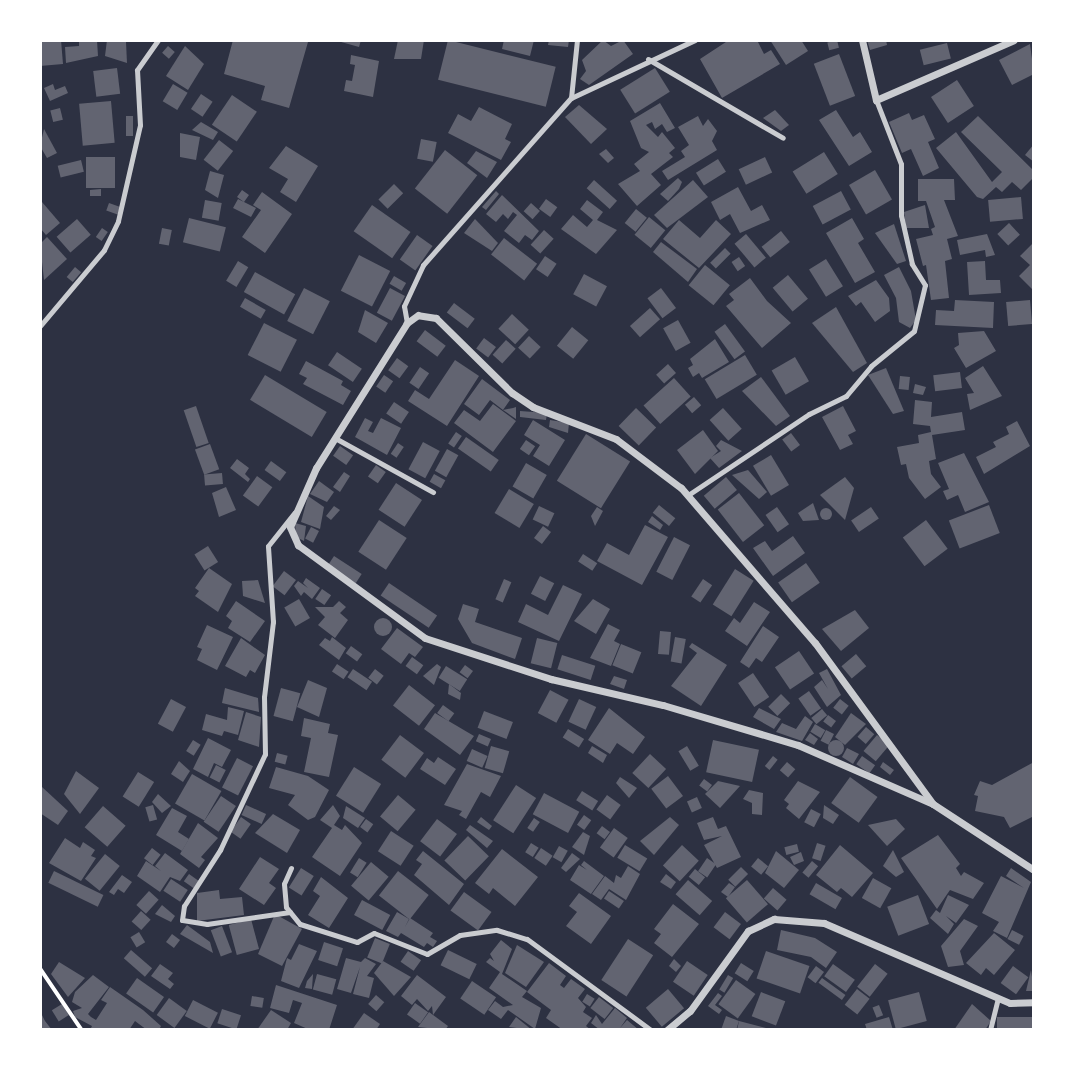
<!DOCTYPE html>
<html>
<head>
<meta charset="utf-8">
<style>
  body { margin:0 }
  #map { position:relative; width:1074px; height:1070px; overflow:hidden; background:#2d3142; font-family:Ubuntu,sans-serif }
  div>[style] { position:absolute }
  .building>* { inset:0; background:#626471; transform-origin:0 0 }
  .round { border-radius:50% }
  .path>* { height:3.5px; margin:-1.75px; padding:0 1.75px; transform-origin:1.75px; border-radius:1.75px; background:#fff }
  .service>* { height:5px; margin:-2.5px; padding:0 2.5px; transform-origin:2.5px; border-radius:2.5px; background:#caccd0 }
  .minor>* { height:7px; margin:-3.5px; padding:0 3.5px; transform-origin:3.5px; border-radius:3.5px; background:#caccd0 }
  span { translate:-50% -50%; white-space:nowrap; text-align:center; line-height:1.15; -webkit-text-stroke:7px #fff; paint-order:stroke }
  .frame { position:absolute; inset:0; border:42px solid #fff; pointer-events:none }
</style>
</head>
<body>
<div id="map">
  <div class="building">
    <div style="clip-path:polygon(40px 40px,61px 40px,63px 64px,40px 66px)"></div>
    <div style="clip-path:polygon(79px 40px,97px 40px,98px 56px,66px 63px,65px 47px,79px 46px)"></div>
    <div style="clip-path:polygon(107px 40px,126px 42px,127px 63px,105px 56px)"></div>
    <div style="clip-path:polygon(233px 40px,308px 42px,289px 108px,261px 100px,265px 86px,224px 74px)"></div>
    <div style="clip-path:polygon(334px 40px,361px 40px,359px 47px)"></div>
    <div style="clip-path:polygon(398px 40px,424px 40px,421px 59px,394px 59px)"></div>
    <div style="left:448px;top:40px;width:111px;height:41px;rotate:14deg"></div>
    <div style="clip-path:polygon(504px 40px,534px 40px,530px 56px,502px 49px)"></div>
    <div style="clip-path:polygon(549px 40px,569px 40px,568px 47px,548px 45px)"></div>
    <div style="clip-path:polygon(603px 40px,611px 46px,623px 40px,633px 54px,589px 85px,580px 79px,586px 71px,582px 60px)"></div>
    <div style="clip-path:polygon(729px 40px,757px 40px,764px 54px,771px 50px,780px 64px,722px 98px,700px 59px)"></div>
    <div style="clip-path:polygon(770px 40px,801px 40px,808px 51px,786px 65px)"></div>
    <div style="left:837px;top:40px;width:8px;height:10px;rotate:76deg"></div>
    <div style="clip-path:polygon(867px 40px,886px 40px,887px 45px,870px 50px)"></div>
    <div style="left:947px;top:43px;width:16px;height:28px;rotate:76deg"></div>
    <div style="clip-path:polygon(1030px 44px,1034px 74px,1012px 85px,999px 60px)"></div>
    <div style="left:168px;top:46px;width:9px;height:9px;rotate:41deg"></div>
    <div style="clip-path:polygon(185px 46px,204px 64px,188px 90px,166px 76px)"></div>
    <div style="left:839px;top:54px;width:45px;height:27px;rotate:69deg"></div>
    <div style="clip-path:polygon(351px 55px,379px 61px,373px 97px,344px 91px,346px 80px,352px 81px,355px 65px,350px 64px)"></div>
    <div style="left:117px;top:68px;width:26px;height:24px;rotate:83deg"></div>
    <div style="left:655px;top:68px;width:28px;height:41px;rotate:58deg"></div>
    <div style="left:957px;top:80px;width:31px;height:31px;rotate:57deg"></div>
    <div style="clip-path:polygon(53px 84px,55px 90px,65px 86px,68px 93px,50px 101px,44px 88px)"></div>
    <div style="left:173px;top:84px;width:17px;height:20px;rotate:31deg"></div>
    <div style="left:201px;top:94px;width:14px;height:18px;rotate:34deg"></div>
    <div style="left:232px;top:95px;width:30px;height:36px;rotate:34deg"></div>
    <div style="left:111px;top:101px;width:42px;height:32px;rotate:85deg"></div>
    <div style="clip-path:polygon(660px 103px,675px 128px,667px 132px,662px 124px,655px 129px,652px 122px,646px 125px,658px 137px,662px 132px,675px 148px,669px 153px,673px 157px,651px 174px,661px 185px,637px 206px,618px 184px,640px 171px,634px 164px,649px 152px,641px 148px,630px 121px)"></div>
    <div style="clip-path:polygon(579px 105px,607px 129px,591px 144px,565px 117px)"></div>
    <div style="clip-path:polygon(479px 107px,512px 124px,505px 139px,511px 142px,501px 160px,448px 133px,458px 114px,471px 121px)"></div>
    <div style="left:60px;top:108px;width:12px;height:10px;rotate:76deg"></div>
    <div style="clip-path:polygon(775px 110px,789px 125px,781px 131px,763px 118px)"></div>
    <div style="clip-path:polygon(836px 110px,853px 137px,860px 132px,872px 152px,849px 166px,819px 120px)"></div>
    <div style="clip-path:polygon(909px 113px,912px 120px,924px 115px,935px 139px,928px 142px,939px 168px,923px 176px,911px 149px,902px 153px,889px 122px)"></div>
    <div style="left:126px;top:116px;width:7px;height:20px"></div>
    <div style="clip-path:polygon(698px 116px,703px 126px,708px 119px,717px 131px,712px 141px,717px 150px,668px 180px,662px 171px,685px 157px,681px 151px,689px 145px,678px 127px)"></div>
    <div style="clip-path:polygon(978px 116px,1034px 171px,1034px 177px,1021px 190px,1012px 182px,1002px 192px,996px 187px,983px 199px,977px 197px,936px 148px,956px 132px,992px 182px,1002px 172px,961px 132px)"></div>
    <div style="clip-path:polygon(201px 122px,218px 132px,213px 140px,192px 130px)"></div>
    <div style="clip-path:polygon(44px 129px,57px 153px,47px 158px,40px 146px)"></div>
    <div style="clip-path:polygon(180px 133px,200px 137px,196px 160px,180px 157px)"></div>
    <div style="left:421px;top:139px;width:16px;height:20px;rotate:11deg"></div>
    <div style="left:219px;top:140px;width:18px;height:25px;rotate:38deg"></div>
    <div style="clip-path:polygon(1034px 144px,1034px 162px,1025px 155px)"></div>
    <div style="clip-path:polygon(286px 146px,318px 166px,296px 202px,280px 192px,288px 179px,269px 168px)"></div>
    <div style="clip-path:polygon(606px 149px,614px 158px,608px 163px,599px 154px)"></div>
    <div style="left:445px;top:150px;width:41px;height:49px;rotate:38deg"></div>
    <div style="clip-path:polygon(476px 151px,497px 162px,487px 178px,467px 163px)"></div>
    <div style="left:824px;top:152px;width:26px;height:37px;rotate:58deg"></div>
    <div style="left:86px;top:157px;width:29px;height:31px"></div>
    <div style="left:765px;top:157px;width:17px;height:29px;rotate:65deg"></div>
    <div style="left:718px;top:159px;width:15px;height:26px;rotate:58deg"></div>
    <div style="left:81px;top:160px;width:12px;height:24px;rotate:76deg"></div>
    <div style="left:875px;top:170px;width:34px;height:30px;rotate:60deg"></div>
    <div style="clip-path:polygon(210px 171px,224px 175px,218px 198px,205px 190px)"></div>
    <div style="clip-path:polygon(678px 178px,682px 182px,679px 189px,668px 201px,660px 194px)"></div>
    <div style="clip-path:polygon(918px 179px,954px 179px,955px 200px,944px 200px,958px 236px,947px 239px,952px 259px,945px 261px,949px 298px,931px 300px,926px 265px,923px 266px,916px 239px,933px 235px,931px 229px,935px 227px,926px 201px,918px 201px)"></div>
    <div style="left:594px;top:180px;width:31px;height:11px;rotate:42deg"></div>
    <div style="clip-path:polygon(693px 180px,708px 197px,667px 228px,654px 215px)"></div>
    <div style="left:394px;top:184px;width:13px;height:22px;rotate:45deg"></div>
    <div style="clip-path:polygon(738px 187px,751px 211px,762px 205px,770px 220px,740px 233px,730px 214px,720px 220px,711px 202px)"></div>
    <div style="clip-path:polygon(101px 189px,101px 196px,90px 196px,90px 190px)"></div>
    <div style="clip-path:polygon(242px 190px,249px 195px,244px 202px,256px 208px,251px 217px,233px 208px,238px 199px,244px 202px,237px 197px)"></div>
    <div style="clip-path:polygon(496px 191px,499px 194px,486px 210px,482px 207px)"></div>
    <div style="left:841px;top:191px;width:21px;height:32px;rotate:62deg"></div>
    <div style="clip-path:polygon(262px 192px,292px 214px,265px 253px,242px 237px,261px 210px,253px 205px)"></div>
    <div style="clip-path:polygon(502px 195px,539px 231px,532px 240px,525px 235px,519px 243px,504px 231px,517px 215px,513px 212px,508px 219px,503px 214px,496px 222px,486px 214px)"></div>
    <div style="left:1021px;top:197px;width:22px;height:33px;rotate:85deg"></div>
    <div style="left:546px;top:199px;width:14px;height:12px;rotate:36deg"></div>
    <div style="left:205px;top:200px;width:17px;height:18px;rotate:10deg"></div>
    <div style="clip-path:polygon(587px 200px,603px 212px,597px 220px,617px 230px,596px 254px,561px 229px,573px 215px,587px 227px,593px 220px,580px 209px)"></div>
    <div style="clip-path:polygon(42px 202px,60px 223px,46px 235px,40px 228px)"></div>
    <div style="left:109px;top:203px;width:12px;height:8px;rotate:20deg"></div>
    <div style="left:531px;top:203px;width:12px;height:11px;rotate:42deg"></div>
    <div style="left:372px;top:205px;width:47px;height:32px;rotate:35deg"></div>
    <div style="clip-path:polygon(925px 205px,929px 228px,906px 228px,904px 212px)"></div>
    <div style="left:636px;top:209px;width:14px;height:18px;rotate:39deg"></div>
    <div style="left:649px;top:217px;width:21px;height:23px;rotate:39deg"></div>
    <div style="left:189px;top:218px;width:38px;height:25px;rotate:14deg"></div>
    <div style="clip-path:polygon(852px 218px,864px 239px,858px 243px,875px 272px,855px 283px,826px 233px)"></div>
    <div style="left:77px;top:219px;width:21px;height:27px;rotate:49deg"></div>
    <div style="clip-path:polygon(475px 219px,498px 243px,492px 251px,464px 233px)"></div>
    <div style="clip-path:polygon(679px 220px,700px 238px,716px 220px,731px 234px,699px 268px,663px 239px)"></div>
    <div style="left:1009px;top:223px;width:16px;height:16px;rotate:47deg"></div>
    <div style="clip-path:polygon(894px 224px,906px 261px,897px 264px,875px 233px)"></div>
    <div style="left:102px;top:228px;width:7px;height:11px;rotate:34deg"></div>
    <div style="left:162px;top:228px;width:10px;height:16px;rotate:11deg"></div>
    <div style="left:544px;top:230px;width:13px;height:20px;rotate:42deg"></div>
    <div style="left:781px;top:231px;width:14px;height:25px;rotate:51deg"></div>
    <div style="left:746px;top:234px;width:31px;height:15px;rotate:50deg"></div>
    <div style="clip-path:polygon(987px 234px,995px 255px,986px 257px,985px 250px,960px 255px,957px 240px)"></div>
    <div style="left:417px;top:235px;width:19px;height:30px;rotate:35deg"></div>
    <div style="clip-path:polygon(47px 237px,67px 259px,44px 280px,40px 244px)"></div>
    <div style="left:504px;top:238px;width:42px;height:21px;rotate:38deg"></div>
    <div style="clip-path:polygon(661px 242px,697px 269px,688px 282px,653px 252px)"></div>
    <div style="clip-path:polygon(1034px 242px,1034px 291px,1019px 276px,1030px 265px,1020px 256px)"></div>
    <div style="left:725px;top:248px;width:8px;height:21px;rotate:45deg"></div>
    <div style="left:359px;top:255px;width:35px;height:40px;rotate:27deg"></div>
    <div style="left:545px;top:256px;width:14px;height:16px;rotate:34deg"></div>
    <div style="left:739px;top:257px;width:11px;height:9px;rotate:56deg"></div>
    <div style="left:826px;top:259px;width:32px;height:20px;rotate:58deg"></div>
    <div style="left:238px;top:261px;width:12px;height:23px;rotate:31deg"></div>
    <div style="clip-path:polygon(985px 261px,986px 280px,1000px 280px,1001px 293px,969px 295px,967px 262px)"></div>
    <div style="left:705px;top:265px;width:32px;height:26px;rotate:39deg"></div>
    <div style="left:75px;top:267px;width:8px;height:13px;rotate:40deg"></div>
    <div style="clip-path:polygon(899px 267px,911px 291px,916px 320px,910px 328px,899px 322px,896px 298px,884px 275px)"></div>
    <div style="left:255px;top:272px;width:46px;height:23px;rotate:29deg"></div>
    <div style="left:584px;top:274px;width:26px;height:23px;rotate:28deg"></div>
    <div style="left:788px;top:275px;width:31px;height:20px;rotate:50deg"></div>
    <div style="left:394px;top:276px;width:14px;height:9px;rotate:30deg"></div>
    <div style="clip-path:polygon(750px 278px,767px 301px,791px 323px,762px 348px,726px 306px,734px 300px,729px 294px)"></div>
    <div style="clip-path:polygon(876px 280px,889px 298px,890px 311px,875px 322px,861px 302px,856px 306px,848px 296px)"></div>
    <div style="left:304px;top:288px;width:29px;height:37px;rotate:27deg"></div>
    <div style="left:390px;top:288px;width:17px;height:28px;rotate:28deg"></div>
    <div style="left:661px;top:288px;width:25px;height:17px;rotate:53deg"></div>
    <div style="left:245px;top:298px;width:24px;height:10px;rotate:30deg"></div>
    <div style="clip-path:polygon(955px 300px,994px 302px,993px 328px,935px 325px,936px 310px,954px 311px)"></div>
    <div style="left:1030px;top:300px;width:24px;height:24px;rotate:85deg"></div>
    <div style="left:454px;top:303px;width:26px;height:12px;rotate:37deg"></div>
    <div style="clip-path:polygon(836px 307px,867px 363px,853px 372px,812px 323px)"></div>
    <div style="left:650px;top:308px;width:15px;height:27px;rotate:48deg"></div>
    <div style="clip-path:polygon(365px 310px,388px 323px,376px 343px,358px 332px)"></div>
    <div style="left:512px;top:314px;width:23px;height:20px;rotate:43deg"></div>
    <div style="left:678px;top:320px;width:26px;height:17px;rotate:61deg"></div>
    <div style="left:264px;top:323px;width:37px;height:36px;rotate:27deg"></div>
    <div style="left:725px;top:324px;width:34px;height:13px;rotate:54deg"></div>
    <div style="left:572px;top:327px;width:21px;height:24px;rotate:39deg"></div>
    <div style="left:425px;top:330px;width:26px;height:14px;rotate:37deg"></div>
    <div style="clip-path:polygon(984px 331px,996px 351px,966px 368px,954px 348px,959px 345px,958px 333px)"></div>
    <div style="left:529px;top:336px;width:16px;height:16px;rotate:43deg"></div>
    <div style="left:484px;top:338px;width:15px;height:13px;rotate:37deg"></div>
    <div style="clip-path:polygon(715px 339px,729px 362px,702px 378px,699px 373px,693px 377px,688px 368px,693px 365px,690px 359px)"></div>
    <div style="left:506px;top:340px;width:13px;height:20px;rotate:42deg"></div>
    <div style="left:337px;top:352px;width:30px;height:16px;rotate:34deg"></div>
    <div style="left:745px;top:355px;width:23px;height:47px;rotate:59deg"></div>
    <div style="left:795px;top:357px;width:28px;height:27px;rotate:60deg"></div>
    <div style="left:397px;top:358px;width:14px;height:15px;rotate:36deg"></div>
    <div style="clip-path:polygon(455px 360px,479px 376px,447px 426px,408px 401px,415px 390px,429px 399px)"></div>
    <div style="clip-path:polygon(306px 361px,343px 381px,341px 385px,351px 391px,343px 405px,303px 384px,307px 378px,299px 374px)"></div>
    <div style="left:668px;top:364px;width:12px;height:16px;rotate:48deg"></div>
    <div style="clip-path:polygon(983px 366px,1002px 396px,970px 410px,967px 394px,974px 393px,965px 378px)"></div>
    <div style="left:420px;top:367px;width:11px;height:19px;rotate:34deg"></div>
    <div style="clip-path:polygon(886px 368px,904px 411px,893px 414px,868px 375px)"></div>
    <div style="left:960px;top:372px;width:16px;height:27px;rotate:83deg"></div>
    <div style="left:265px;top:375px;width:72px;height:29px;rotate:31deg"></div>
    <div style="left:384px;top:375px;width:11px;height:14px;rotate:34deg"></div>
    <div style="left:900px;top:376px;width:10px;height:13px;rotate:6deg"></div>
    <div style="clip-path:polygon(761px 377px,790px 416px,776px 426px,742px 391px)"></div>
    <div style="left:674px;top:378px;width:25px;height:41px;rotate:48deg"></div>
    <div style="clip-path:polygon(482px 379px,510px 400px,503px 410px,490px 400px,479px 415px,464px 404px)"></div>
    <div style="clip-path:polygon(915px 384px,926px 387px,923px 395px,913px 393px)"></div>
    <div style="left:694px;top:397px;width:11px;height:12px;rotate:49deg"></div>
    <div style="clip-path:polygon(915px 400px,932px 402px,931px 417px,962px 412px,965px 430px,932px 435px,936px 459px,929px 461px,931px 474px,941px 487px,925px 499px,909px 478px,906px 464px,901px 465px,897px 447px,919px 443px,918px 435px,931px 432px,930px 426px,913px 424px)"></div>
    <div style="left:394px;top:402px;width:18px;height:14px;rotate:34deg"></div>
    <div style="clip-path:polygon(493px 404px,516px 421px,493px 452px,454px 423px,464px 410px,480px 421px)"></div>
    <div style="left:196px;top:406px;width:39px;height:13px;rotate:71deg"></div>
    <div style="clip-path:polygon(843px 406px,856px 431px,848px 435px,853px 444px,840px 450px,822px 417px)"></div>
    <div style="clip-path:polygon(516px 407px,516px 419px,503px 410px,513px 408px)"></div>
    <div style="left:636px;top:408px;width:28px;height:25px;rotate:44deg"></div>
    <div style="left:723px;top:408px;width:28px;height:18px;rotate:48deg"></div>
    <div style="clip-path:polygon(520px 411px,547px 413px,546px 420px,520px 417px)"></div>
    <div style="clip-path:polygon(365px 418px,373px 422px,368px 431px,373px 433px,381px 418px,401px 428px,387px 455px,355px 437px)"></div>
    <div style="clip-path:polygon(533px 420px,565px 440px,549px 466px,533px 456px,540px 445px,524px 435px)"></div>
    <div style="clip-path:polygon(550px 420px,569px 423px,568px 433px,549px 427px)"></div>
    <div style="clip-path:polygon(1017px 421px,1030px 446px,984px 474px,976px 457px,996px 447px,993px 442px,1009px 434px,1006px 427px)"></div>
    <div style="clip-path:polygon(703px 430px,718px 451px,695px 474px,677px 450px)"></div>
    <div style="left:456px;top:432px;width:7px;height:14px;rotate:34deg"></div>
    <div style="left:791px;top:433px;width:15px;height:11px;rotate:53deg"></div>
    <div style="left:586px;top:434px;width:52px;height:55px;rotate:32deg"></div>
    <div style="left:466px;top:437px;width:40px;height:14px;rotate:35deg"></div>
    <div style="left:526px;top:440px;width:11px;height:11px;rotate:34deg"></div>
    <div style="clip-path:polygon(721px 440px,742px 451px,719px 468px,710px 458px,721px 451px,716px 446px)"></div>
    <div style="left:423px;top:442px;width:19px;height:31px;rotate:28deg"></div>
    <div style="left:398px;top:443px;width:7px;height:13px;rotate:34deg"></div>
    <div style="left:210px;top:444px;width:27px;height:16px;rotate:70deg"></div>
    <div style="left:340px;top:446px;width:16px;height:12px;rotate:35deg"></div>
    <div style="left:447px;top:449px;width:13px;height:25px;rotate:29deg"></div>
    <div style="clip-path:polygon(964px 453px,989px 502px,965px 512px,958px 495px,947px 500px,943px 491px,949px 489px,938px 463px)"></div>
    <div style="left:771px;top:455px;width:35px;height:21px;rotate:59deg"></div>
    <div style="clip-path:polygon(237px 459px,249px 468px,245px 474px,250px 479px,248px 482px,230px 468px)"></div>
    <div style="left:271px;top:461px;width:19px;height:11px;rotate:36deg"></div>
    <div style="left:526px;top:463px;width:24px;height:27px;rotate:30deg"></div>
    <div style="left:376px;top:465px;width:12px;height:14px;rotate:35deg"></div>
    <div style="clip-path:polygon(748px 470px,767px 492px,759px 499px,732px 475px)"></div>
    <div style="clip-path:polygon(344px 472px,350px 476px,340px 492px,333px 487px)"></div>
    <div style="left:222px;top:473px;width:11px;height:18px;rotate:85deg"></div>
    <div style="left:434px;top:474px;width:13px;height:9px;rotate:29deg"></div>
    <div style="left:257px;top:476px;width:19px;height:24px;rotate:36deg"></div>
    <div style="left:726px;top:477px;width:17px;height:29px;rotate:50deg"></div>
    <div style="clip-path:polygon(845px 477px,854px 488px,845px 520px,820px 495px)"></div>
    <div style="clip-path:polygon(319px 481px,334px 492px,327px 502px,310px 494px)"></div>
    <div style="left:396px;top:483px;width:31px;height:32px;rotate:33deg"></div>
    <div style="clip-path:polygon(226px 487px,236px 510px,219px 517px,212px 493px)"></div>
    <div style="left:509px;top:489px;width:29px;height:28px;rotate:31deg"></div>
    <div style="left:739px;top:493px;width:41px;height:27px;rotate:52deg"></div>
    <div style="clip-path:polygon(308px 496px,324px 507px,320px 529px,301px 522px)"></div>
    <div style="clip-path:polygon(813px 503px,819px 520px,803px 521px,798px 513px)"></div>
    <div style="left:659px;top:505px;width:21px;height:10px;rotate:39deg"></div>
    <div style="left:989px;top:505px;width:30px;height:43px;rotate:69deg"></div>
    <div style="clip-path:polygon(334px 506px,340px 510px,331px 520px,326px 516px)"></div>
    <div style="left:539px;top:506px;width:17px;height:15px;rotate:25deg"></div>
    <div style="clip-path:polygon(597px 507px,603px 511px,595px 526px,591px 516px)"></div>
    <div style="left:777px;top:507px;width:21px;height:14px;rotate:55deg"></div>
    <div style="left:871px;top:507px;width:14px;height:24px;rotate:56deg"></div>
    <div class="round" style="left:820px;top:508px;width:12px;height:12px"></div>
    <div style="clip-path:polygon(652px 516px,663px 525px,660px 530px,648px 522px)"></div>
    <div style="left:379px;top:520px;width:33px;height:38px;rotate:33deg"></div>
    <div style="left:926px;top:520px;width:36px;height:29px;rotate:53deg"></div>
    <div style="clip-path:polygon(295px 523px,306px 526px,304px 541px,296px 537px)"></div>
    <div style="clip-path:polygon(645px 525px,668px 537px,642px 585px,597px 561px,607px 543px,629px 555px)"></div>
    <div style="left:543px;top:526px;width:10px;height:15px;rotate:37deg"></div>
    <div style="left:311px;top:527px;width:9px;height:13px;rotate:27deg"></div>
    <div style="clip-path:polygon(793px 536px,805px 553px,773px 576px,753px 548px,765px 541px,772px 551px)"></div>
    <div style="left:674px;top:537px;width:18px;height:39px;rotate:27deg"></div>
    <div style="left:208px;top:546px;width:19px;height:16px;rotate:58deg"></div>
    <div style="left:583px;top:554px;width:17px;height:9px;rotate:33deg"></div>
    <div style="left:334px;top:556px;width:33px;height:11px;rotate:33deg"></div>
    <div style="left:806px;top:563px;width:24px;height:34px;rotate:55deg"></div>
    <div style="clip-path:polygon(209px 568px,232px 584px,218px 612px,195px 596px,199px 591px,195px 588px)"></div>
    <div style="left:735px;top:569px;width:22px;height:42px;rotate:32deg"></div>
    <div style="left:284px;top:571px;width:15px;height:19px;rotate:37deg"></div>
    <div style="left:540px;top:576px;width:16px;height:20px;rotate:27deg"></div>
    <div style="clip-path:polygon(306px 578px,320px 588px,312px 599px,304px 592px,301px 596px,294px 586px,298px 581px,308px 588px,303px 583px)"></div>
    <div style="left:504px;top:579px;width:8px;height:22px;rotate:23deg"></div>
    <div style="left:703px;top:579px;width:11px;height:21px;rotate:34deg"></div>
    <div style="clip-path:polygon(258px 580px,265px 603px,243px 596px,242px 581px)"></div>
    <div style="left:389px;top:583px;width:58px;height:15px;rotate:34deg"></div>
    <div style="clip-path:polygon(563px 585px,582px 594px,559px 641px,518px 622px,526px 604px,548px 615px)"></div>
    <div style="left:322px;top:589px;width:11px;height:12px;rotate:34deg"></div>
    <div style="left:299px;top:599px;width:22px;height:17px;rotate:60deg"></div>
    <div style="clip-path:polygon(593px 599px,610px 609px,596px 634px,574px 621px)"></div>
    <div style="clip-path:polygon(236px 601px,265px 621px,250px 642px,228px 628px,232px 621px,226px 616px)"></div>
    <div style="clip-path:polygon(339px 601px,346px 607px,340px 613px,348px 620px,335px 638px,318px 625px,325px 617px,315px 607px,333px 607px)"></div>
    <div style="clip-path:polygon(754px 602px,770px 612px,747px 646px,725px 631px,734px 618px,740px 623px)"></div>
    <div style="clip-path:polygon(463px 604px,479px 609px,475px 622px,522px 638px,515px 659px,472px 643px,458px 619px)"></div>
    <div style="clip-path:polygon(855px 610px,869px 628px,841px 651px,822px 629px)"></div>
    <div class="round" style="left:374px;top:618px;width:18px;height:18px"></div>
    <div style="clip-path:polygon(608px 624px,620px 630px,614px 641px,620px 644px,611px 666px,590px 658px)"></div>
    <div style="clip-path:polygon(207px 625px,233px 637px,217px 670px,197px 660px,202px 649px,197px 647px)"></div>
    <div style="clip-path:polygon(763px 626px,779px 637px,762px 662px,756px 658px,749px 668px,740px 662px)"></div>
    <div style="clip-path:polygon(397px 628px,423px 647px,415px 657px,409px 653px,401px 664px,381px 649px)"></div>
    <div style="left:660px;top:631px;width:11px;height:23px;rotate:5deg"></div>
    <div style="clip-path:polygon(332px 637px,346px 648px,339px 660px,319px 645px,325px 638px,330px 641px)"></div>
    <div style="left:675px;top:637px;width:11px;height:25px;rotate:10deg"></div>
    <div style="clip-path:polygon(241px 638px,265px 655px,255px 673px,250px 670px,246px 677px,225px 666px)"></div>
    <div style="left:537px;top:638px;width:21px;height:26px;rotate:14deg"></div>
    <div style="clip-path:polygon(692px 643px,727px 665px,701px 706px,671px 686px,697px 653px,689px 647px)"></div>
    <div style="left:621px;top:644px;width:22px;height:23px;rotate:22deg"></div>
    <div style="left:351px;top:646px;width:14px;height:9px;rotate:36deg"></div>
    <div style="left:799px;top:651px;width:27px;height:29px;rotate:56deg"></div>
    <div style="left:856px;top:654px;width:16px;height:19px;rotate:50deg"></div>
    <div style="left:562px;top:655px;width:35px;height:15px;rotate:18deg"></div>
    <div style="left:412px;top:657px;width:14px;height:11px;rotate:36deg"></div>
    <div style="left:337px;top:664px;width:14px;height:9px;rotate:34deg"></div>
    <div style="clip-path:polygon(437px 664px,441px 667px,434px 685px,423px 676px)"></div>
    <div style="left:465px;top:665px;width:10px;height:9px;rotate:37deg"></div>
    <div style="left:446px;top:666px;width:25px;height:14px;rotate:32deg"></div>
    <div style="left:353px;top:669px;width:23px;height:10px;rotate:34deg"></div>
    <div style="left:375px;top:669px;width:11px;height:11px;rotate:38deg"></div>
    <div style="clip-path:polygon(827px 669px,841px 695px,827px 707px,814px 687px,822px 680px,828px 689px,819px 673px)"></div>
    <div style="left:753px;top:673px;width:29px;height:18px;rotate:56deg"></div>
    <div style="clip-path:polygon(614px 676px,627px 680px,624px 689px,610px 684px)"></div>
    <div style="clip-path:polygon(308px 680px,327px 688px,319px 717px,297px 707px)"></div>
    <div style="clip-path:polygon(449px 684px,461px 693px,460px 700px,448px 694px)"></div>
    <div style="left:409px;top:685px;width:33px;height:26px;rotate:38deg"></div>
    <div style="clip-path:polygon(225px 688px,258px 698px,259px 712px,222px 703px)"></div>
    <div style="left:281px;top:688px;width:20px;height:29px;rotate:15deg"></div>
    <div style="left:550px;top:690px;width:21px;height:26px;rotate:28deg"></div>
    <div style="left:809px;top:691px;width:21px;height:13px;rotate:55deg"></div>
    <div style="left:781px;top:694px;width:13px;height:18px;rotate:45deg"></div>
    <div style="left:171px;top:699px;width:17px;height:28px;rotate:28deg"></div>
    <div style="left:579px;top:699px;width:19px;height:25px;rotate:25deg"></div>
    <div style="left:840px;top:699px;width:11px;height:11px;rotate:38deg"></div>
    <div style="left:443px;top:705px;width:14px;height:10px;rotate:36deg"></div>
    <div style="clip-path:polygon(228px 707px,244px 711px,238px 735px,224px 731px,222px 736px,202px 730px,206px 714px,227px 720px)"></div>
    <div style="clip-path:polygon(609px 708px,645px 737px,633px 754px,617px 743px,610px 754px,588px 740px)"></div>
    <div style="clip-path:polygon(759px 708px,781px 719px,774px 729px,753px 717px)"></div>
    <div style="left:822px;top:709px;width:8px;height:14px;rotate:50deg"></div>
    <div style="left:484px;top:711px;width:31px;height:18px;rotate:21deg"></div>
    <div style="clip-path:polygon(246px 712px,261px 717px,259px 747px,238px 740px)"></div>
    <div style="clip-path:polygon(435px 713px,474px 736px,460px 755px,424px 729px)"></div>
    <div style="clip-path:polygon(851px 713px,866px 724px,845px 745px,835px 737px)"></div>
    <div style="left:828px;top:715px;width:10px;height:8px;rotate:37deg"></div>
    <div style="clip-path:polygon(805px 716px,813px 722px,802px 741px,776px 732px,782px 723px,796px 729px)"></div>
    <div style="clip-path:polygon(304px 718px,330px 724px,328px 733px,338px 735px,329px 777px,304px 772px,311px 738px,301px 736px)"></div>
    <div style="left:815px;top:724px;width:12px;height:9px;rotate:31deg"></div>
    <div style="left:866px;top:727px;width:11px;height:13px;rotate:41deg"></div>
    <div style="left:568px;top:729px;width:19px;height:10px;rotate:32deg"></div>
    <div style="left:826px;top:730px;width:9px;height:12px;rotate:27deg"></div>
    <div style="clip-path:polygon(810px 733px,818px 739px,814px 745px,805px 740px)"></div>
    <div style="left:479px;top:734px;width:13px;height:8px;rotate:23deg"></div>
    <div style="left:400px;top:735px;width:30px;height:31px;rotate:37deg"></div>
    <div style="left:877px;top:735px;width:16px;height:21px;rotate:40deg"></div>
    <div style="clip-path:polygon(208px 738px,231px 750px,222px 767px,214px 763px,208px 777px,193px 769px)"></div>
    <div style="left:193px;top:740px;width:9px;height:13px;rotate:32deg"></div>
    <div style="left:713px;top:740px;width:47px;height:33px;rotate:12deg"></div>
    <div class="round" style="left:828px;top:740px;width:16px;height:16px"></div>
    <div style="left:491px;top:746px;width:19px;height:23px;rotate:16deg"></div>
    <div style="clip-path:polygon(592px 746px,607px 755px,603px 763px,588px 753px)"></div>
    <div style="left:687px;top:746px;width:23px;height:10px;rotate:59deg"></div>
    <div style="clip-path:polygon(847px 748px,859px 754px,853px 764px,842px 757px)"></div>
    <div style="left:472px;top:749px;width:17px;height:13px;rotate:24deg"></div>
    <div style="left:277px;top:753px;width:11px;height:9px;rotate:15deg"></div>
    <div style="left:650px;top:754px;width:22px;height:26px;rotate:43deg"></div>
    <div style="left:773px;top:756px;width:6px;height:13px;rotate:39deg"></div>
    <div style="left:862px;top:756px;width:16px;height:10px;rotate:35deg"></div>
    <div style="clip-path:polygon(438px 757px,456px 769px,445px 785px,420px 769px,427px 758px,434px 763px)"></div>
    <div style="left:237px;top:758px;width:18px;height:33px;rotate:27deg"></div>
    <div style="clip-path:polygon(179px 761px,190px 771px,183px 782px,171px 774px)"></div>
    <div style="left:787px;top:762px;width:11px;height:11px;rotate:41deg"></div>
    <div style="clip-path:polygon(883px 762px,894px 770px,890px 775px,880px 767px)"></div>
    <div style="clip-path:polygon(1034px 762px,1034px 816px,1010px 828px,1004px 817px,975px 811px,978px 796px,974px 795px,980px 781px,992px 785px)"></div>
    <div style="clip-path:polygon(467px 764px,501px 776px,490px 797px,481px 792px,466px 819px,459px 815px,462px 811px,444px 805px)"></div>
    <div style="left:216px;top:765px;width:11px;height:14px;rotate:27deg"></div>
    <div style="clip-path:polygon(276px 767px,308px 776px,329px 790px,315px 817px,308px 820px,288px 805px,295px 795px,269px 788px)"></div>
    <div style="left:354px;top:767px;width:32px;height:34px;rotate:32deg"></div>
    <div style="clip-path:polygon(76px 771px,99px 788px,80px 814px,64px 794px)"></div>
    <div style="left:138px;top:772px;width:19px;height:29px;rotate:32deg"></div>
    <div style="left:192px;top:774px;width:34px;height:34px;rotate:30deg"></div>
    <div style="left:668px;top:776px;width:25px;height:21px;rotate:53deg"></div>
    <div style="clip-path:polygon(620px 777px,637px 788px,629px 798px,616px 783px)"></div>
    <div style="left:850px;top:777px;width:34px;height:32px;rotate:36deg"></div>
    <div style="left:704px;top:779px;width:10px;height:8px;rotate:37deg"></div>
    <div style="clip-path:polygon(718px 781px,740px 786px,720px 808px,705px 794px)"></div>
    <div style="clip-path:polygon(798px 781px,820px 792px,799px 819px,786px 808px,789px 804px,784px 800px)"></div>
    <div style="left:516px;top:785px;width:24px;height:42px;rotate:33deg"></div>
    <div style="clip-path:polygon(42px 787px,68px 811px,58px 825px,40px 813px)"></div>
    <div style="clip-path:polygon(749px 790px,763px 793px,762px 815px,752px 814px,752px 803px,743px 799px)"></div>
    <div style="left:582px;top:791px;width:19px;height:11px;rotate:32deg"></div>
    <div style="left:544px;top:793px;width:40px;height:24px;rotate:28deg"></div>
    <div style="clip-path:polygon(158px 794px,171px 806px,162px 813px,152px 802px)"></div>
    <div style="left:398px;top:795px;width:23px;height:28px;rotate:40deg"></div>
    <div style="left:607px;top:795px;width:17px;height:18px;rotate:36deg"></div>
    <div style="left:221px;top:796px;width:18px;height:31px;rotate:34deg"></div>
    <div style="left:697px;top:797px;width:12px;height:11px;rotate:66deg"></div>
    <div style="left:153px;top:805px;width:15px;height:8px;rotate:74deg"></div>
    <div style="left:246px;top:805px;width:22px;height:11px;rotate:24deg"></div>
    <div style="clip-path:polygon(333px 805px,340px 816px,334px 825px,342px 830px,345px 825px,362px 843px,340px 876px,312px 857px,332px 828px,320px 820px)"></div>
    <div style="clip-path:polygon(824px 805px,839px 815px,833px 824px,823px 818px)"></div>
    <div style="left:103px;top:806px;width:30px;height:28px;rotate:41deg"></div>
    <div style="clip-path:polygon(346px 806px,365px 818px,358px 828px,343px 818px)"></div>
    <div style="clip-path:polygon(172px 808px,187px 816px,178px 832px,189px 839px,182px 851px,156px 835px)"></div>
    <div style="left:811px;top:809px;width:11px;height:15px;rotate:27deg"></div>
    <div style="clip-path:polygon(273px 814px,300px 830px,287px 853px,255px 833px)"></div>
    <div style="left:584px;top:815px;width:9px;height:12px;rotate:36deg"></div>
    <div style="left:241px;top:817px;width:12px;height:18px;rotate:35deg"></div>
    <div style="clip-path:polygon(481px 817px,492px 826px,489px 830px,477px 822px)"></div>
    <div style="clip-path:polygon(670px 817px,679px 825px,654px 855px,640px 841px)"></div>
    <div style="clip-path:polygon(713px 817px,718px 829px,726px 826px,741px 857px,717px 868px,704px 845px,722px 836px,704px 840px,697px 823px)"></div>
    <div style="left:534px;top:818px;width:7px;height:12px;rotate:34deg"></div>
    <div style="left:366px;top:819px;width:9px;height:10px;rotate:36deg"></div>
    <div style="left:437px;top:819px;width:25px;height:28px;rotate:37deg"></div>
    <div style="clip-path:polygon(896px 819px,905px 829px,887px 846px,868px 825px)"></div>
    <div style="clip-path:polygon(198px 823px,218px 838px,201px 857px,205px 860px,199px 868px,180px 854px)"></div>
    <div style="clip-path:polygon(470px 825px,493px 841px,487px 848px,466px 830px)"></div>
    <div style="left:602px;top:826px;width:10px;height:9px;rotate:37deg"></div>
    <div style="left:614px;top:828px;width:17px;height:24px;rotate:36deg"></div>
    <div style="left:391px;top:831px;width:27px;height:24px;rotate:33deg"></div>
    <div style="clip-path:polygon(583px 832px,590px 836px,584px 855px,572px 847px)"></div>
    <div style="clip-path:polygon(938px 835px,960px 864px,956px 868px,961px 876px,964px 872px,984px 883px,973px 899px,950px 890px,937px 909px,901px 858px)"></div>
    <div style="left:468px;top:836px;width:29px;height:34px;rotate:44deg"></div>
    <div style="clip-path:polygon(65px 838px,80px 848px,83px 842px,95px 850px,91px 856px,96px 858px,81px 881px,49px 863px)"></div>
    <div style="left:531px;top:843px;width:9px;height:11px;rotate:32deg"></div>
    <div style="left:817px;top:843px;width:9px;height:16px;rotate:18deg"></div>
    <div style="left:797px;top:844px;width:8px;height:13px;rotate:76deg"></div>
    <div style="left:625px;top:845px;width:26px;height:15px;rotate:31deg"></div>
    <div style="left:682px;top:845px;width:23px;height:28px;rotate:43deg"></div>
    <div style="clip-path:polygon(840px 845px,873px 873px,852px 897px,841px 888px,837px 892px,816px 875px)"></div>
    <div style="left:559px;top:846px;width:10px;height:13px;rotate:29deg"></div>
    <div style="left:152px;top:848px;width:11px;height:13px;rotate:38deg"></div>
    <div style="left:541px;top:848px;width:14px;height:12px;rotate:34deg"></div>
    <div style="clip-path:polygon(502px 849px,538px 877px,515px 906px,493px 888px,489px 894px,475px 883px)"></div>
    <div style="clip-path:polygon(893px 850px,904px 872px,896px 877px,883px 866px)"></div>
    <div style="clip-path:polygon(423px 851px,464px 884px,449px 905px,414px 875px,422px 864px,416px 860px)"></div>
    <div style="clip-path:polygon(776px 851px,799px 870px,784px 888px,765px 873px)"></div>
    <div style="clip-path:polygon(801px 852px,804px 861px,794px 865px,790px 857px)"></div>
    <div style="clip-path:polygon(165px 853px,188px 870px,180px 881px,170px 877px,160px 892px,137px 876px,146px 861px,161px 871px,155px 866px)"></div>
    <div style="clip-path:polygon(572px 853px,580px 859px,566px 872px,561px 868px)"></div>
    <div style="left:105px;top:854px;width:19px;height:32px;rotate:39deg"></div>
    <div style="clip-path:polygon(260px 857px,279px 869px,269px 883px,276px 888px,264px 905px,239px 889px)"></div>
    <div style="left:359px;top:858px;width:9px;height:17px;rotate:32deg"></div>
    <div style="left:707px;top:858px;width:11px;height:16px;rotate:34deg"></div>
    <div style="left:758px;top:858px;width:13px;height:11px;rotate:39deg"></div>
    <div style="clip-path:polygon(584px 861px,604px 876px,591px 894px,570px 880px,579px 865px,587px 870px,581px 865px)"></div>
    <div style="left:812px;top:861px;width:8px;height:15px;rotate:40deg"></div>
    <div style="left:371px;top:862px;width:23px;height:31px;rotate:40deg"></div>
    <div style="clip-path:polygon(628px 866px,640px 874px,626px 900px,609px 889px,601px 900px,592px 894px,605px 876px,614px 883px,616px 875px,621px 878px)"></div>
    <div style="left:741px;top:867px;width:10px;height:18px;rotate:45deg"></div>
    <div style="left:301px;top:868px;width:15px;height:23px;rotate:32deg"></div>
    <div style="clip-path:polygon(1011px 868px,1031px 882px,1007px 938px,993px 931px,999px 922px,982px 913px,1001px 876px,1024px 888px,1006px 876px)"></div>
    <div style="left:695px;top:869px;width:13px;height:10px;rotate:39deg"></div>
    <div style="left:54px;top:871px;width:55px;height:13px;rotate:26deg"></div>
    <div style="left:398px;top:871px;width:39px;height:31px;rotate:38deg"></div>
    <div style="left:189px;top:874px;width:12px;height:9px;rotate:35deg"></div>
    <div style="clip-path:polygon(666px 874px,676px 882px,671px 889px,660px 882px)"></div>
    <div style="clip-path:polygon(122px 875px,132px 882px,124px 893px,118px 889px,114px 895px,109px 892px)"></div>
    <div style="clip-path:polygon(321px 877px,348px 898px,329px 928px,308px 915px,320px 896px,313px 891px)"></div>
    <div style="left:873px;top:878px;width:21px;height:23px;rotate:29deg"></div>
    <div style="left:171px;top:879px;width:20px;height:14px;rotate:33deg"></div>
    <div style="left:688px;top:880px;width:32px;height:19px;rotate:41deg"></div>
    <div style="left:747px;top:880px;width:32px;height:28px;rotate:49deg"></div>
    <div style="clip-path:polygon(729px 883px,735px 887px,728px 897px,721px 892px)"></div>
    <div style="left:816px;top:883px;width:30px;height:13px;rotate:30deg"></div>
    <div style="left:773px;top:888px;width:18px;height:14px;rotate:41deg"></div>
    <div style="clip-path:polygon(219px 890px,220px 899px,242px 897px,244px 915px,197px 921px,197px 893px)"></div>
    <div style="left:149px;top:891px;width:13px;height:19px;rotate:42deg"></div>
    <div style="left:609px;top:891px;width:18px;height:9px;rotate:34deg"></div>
    <div style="left:464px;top:892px;width:34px;height:23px;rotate:36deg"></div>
    <div style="clip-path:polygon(579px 893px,611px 916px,591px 944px,566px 926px,577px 912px,569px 906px)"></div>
    <div style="left:918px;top:895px;width:31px;height:33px;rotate:69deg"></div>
    <div style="clip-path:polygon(948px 895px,969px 905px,956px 923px,946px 916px,954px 924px,948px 934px,930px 918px,936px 910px,940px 913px)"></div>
    <div style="left:362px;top:900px;width:32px;height:17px;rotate:28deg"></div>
    <div style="clip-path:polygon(673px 904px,699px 924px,672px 957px,654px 943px,661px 934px,654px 929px)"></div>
    <div style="clip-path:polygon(162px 905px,175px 916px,171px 922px,155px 914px)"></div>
    <div style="left:141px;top:911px;width:13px;height:14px;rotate:42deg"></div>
    <div style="clip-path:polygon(397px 912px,409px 919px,405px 927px,410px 918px,433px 933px,430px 937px,437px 941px,433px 947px,427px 943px,424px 947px,401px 933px,398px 937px,386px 931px)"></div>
    <div style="left:725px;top:912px;width:20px;height:19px;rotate:37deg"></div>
    <div style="clip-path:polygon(275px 914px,302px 929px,282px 966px,258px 954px)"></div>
    <div style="left:251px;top:919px;width:31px;height:23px;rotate:75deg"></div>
    <div style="clip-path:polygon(964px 919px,978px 926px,960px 951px,964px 965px,948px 967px,941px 946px)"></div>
    <div style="clip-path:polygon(187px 925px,210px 942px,213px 953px,180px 934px)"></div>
    <div style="left:222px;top:926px;width:28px;height:12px;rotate:69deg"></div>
    <div style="clip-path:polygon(781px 930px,815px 938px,837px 952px,826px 968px,811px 957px,777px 950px)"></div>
    <div style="left:1012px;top:930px;width:13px;height:10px;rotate:27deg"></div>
    <div style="left:139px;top:932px;width:12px;height:10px;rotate:59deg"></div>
    <div style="clip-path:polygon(994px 933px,1015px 950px,994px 975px,986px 968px,981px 975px,966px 963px)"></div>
    <div style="left:172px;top:934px;width:10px;height:10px;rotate:37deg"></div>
    <div style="left:375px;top:938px;width:16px;height:21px;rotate:22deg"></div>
    <div style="left:628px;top:939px;width:30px;height:49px;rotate:33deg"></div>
    <div style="clip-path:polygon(501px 940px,512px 949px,502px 974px,527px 991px,522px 997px,541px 1008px,535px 1029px,508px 1010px,501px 1019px,488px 1010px,495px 1001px,503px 1007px,513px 1005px,489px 988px,500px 972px,486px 962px,490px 958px,494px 961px,490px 954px)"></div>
    <div style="left:324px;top:942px;width:20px;height:19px;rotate:18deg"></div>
    <div style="clip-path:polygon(299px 944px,317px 951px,299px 988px,281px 981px,287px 958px,291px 960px)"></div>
    <div style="clip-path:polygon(517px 945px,544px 962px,526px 987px,505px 973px)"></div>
    <div style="left:131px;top:950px;width:28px;height:11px;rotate:41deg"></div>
    <div style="left:448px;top:950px;width:32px;height:17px;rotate:26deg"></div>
    <div style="left:408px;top:951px;width:16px;height:13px;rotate:35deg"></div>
    <div style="left:766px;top:951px;width:46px;height:29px;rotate:19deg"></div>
    <div style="clip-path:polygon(346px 958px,361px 962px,365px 958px,376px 964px,367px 976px,374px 978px,369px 998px,353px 994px,360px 967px,351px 993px,337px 989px)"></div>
    <div style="clip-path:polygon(674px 959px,681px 966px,676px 972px,669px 966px)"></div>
    <div style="clip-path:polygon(383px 961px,411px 977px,394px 996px,374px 973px)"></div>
    <div style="left:687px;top:961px;width:25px;height:25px;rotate:34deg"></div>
    <div style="clip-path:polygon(59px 962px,85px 978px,68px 997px,51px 974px)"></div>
    <div style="clip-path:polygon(549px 963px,566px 976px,560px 985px,564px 988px,571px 979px,585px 989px,578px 998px,586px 1007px,583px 1012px,592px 1018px,586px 1026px,591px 1030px,563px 1030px,546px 1018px,551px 1010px,527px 992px)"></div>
    <div style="left:741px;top:963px;width:15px;height:12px;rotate:32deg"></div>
    <div style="clip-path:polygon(160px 964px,173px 973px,168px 979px,174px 984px,170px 989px,151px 976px)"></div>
    <div style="left:833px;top:964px;width:27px;height:15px;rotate:36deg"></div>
    <div style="left:875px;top:964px;width:16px;height:29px;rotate:38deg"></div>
    <div style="left:816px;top:966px;width:10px;height:14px;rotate:37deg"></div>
    <div style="left:1013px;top:966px;width:19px;height:21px;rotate:36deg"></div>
    <div style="clip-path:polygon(1031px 970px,1034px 991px,1026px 991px)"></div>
    <div style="clip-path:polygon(313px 974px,312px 989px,305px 988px,307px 981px)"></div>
    <div style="left:317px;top:974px;width:20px;height:16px;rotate:15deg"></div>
    <div style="clip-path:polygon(93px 975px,109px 987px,88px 1014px,91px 1017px,96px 1020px,107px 1003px,101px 1000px,110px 987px,143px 1010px,161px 1026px,159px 1030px,147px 1030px,135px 1021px,129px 1030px,90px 1030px,92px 1026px,75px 1017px,73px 1011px,82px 1008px,72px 1002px,75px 992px)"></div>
    <div style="clip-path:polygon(417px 975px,446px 997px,433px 1015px,432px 1006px,428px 1011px,417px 999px,412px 1005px,401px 996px)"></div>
    <div style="left:728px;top:975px;width:6px;height:17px;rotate:31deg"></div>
    <div style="left:137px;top:978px;width:33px;height:19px;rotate:35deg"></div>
    <div style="left:822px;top:978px;width:29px;height:6px;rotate:36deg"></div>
    <div style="left:736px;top:980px;width:24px;height:30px;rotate:36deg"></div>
    <div style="left:472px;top:981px;width:29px;height:21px;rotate:34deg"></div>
    <div style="clip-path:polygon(276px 985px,337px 1005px,329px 1030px,310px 1030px,294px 1023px,302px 1003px,293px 1000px,289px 1013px,270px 1008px)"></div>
    <div style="left:668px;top:989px;width:25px;height:29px;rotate:50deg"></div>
    <div style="left:857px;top:989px;width:16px;height:20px;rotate:38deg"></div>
    <div style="left:761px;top:992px;width:26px;height:26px;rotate:21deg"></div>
    <div style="left:919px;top:992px;width:30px;height:32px;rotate:75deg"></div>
    <div style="clip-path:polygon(718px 993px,722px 996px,715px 1005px,722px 1010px,719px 1014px,708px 1006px)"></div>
    <div style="left:587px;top:994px;width:9px;height:9px;rotate:32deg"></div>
    <div style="left:376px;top:995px;width:11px;height:12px;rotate:41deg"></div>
    <div style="left:252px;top:996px;width:12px;height:10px;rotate:9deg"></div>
    <div style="left:599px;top:997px;width:18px;height:14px;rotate:38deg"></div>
    <div style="left:169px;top:998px;width:22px;height:21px;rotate:36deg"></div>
    <div style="left:193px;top:1000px;width:28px;height:18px;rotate:27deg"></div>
    <div style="left:415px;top:1003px;width:16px;height:14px;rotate:35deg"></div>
    <div style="left:62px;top:1004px;width:13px;height:12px;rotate:58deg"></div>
    <div style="clip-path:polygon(972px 1004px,991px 1021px,985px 1030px,954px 1030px)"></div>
    <div style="left:879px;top:1005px;width:11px;height:7px;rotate:68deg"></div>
    <div style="clip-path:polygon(615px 1008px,627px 1018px,620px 1028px,627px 1020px,639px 1030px,600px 1030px,591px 1023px,596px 1015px,602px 1024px)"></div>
    <div style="left:222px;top:1009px;width:20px;height:15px;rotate:18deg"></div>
    <div style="clip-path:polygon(271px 1010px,291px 1023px,287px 1030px,257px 1030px)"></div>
    <div style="clip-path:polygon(40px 1011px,45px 1021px,52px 1030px,40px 1030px)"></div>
    <div style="clip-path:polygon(429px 1012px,448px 1026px,445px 1030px,418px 1027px)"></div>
    <div style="clip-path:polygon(364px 1013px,380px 1024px,376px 1030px,352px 1030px)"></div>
    <div style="clip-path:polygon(726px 1016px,739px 1021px,736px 1030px,721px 1030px)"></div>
    <div style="clip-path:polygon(516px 1017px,532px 1030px,509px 1027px)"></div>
    <div style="clip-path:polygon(889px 1017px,893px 1030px,867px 1030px,865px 1024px)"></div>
    <div style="left:997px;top:1017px;width:35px;height:13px"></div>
    <div style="clip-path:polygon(739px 1021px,770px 1029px,770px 1030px,737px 1030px)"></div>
  </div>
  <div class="path">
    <div style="left:40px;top:968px;width:75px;rotate:55.9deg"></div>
  </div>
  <div class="service">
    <div style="left:648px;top:59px;width:156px;rotate:30.3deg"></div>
    <div style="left:571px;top:98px;width:58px;rotate:-84.1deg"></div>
    <div style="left:407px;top:323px;width:17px;rotate:-100deg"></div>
    <div style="left:404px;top:306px;width:45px;rotate:-65.1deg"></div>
    <div style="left:423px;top:265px;width:223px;rotate:-48.5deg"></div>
    <div style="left:571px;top:98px;width:137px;rotate:-25.1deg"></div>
    <div style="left:40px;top:326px;width:99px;rotate:-49.9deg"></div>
    <div style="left:104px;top:250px;width:32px;rotate:-64deg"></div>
    <div style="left:118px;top:221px;width:98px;rotate:-77.1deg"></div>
    <div style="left:140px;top:125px;width:55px;rotate:-93.1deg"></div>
    <div style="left:137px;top:70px;width:37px;rotate:-55deg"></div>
    <div style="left:335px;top:438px;width:112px;rotate:28.9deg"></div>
    <div style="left:688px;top:495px;width:146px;rotate:-33.8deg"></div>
    <div style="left:809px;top:414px;width:41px;rotate:-25.9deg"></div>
    <div style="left:846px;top:396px;width:39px;rotate:-50deg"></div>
    <div style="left:871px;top:366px;width:55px;rotate:-39.1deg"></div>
    <div style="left:914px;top:331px;width:47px;rotate:-76.6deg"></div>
    <div style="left:925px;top:285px;width:25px;rotate:-122deg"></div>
    <div style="left:912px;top:264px;width:50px;rotate:-102.7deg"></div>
    <div style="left:901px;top:215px;width:51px;rotate:-90deg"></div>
    <div style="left:901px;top:164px;width:69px;rotate:-111.3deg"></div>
    <div style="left:291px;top:868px;width:17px;rotate:114deg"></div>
    <div style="left:284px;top:884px;width:23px;rotate:85deg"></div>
    <div style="left:286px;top:907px;width:22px;rotate:51deg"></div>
    <div style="left:300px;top:924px;width:60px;rotate:17.5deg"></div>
    <div style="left:357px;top:942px;width:19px;rotate:-28deg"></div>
    <div style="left:374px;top:933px;width:57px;rotate:21.6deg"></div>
    <div style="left:427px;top:954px;width:38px;rotate:-30deg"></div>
    <div style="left:460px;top:935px;width:37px;rotate:-8deg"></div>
    <div style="left:497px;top:930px;width:31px;rotate:17deg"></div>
    <div style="left:527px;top:939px;width:154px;rotate:36.3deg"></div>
    <div style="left:290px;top:912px;width:84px;rotate:171.8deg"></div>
    <div style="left:207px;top:924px;width:25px;rotate:-171deg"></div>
    <div style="left:182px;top:920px;width:14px;rotate:-82deg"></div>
    <div style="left:184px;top:906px;width:67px;rotate:-57.3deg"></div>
    <div style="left:220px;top:850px;width:106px;rotate:-64.9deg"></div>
    <div style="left:265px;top:754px;width:57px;rotate:-91deg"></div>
    <div style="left:264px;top:697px;width:76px;rotate:-83.2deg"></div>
    <div style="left:273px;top:622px;width:76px;rotate:-93.8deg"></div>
    <div style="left:268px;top:546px;width:43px;rotate:-51.5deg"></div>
    <div style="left:990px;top:1030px;width:32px;rotate:-76deg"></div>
  </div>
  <div class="minor">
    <div style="left:862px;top:40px;width:62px;rotate:76.9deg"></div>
    <div style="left:876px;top:100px;width:150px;rotate:-23.5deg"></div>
    <div style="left:933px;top:804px;width:200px;rotate:-126.2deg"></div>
    <div style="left:815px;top:643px;width:205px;rotate:-130.8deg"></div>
    <div style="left:681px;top:488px;width:81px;rotate:-143deg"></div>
    <div style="left:616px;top:439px;width:89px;rotate:-158.9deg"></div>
    <div style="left:533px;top:407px;width:25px;rotate:-146deg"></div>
    <div style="left:512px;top:393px;width:107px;rotate:-135.4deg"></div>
    <div style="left:436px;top:318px;width:18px;rotate:-171deg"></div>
    <div style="left:418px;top:315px;width:14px;rotate:144deg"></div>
    <div style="left:407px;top:323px;width:171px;rotate:122.1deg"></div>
    <div style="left:316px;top:468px;width:64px;rotate:113.8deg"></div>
    <div style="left:290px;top:527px;width:20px;rotate:66deg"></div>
    <div style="left:298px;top:545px;width:157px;rotate:36.2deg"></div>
    <div style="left:425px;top:638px;width:133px;rotate:18deg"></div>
    <div style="left:551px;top:679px;width:115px;rotate:13.1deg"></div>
    <div style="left:663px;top:705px;width:141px;rotate:16.5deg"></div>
    <div style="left:798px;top:745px;width:147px;rotate:23.6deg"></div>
    <div style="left:933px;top:804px;width:121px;rotate:33.2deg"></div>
    <div style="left:667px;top:1030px;width:30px;rotate:-40deg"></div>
    <div style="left:690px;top:1011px;width:99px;rotate:-54.1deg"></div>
    <div style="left:748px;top:931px;width:29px;rotate:-25deg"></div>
    <div style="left:774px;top:919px;width:50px;rotate:4.6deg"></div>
    <div style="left:824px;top:923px;width:202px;rotate:23.3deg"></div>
    <div style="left:1010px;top:1003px;width:24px;rotate:-2deg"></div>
  </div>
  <div class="frame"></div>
</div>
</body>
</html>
